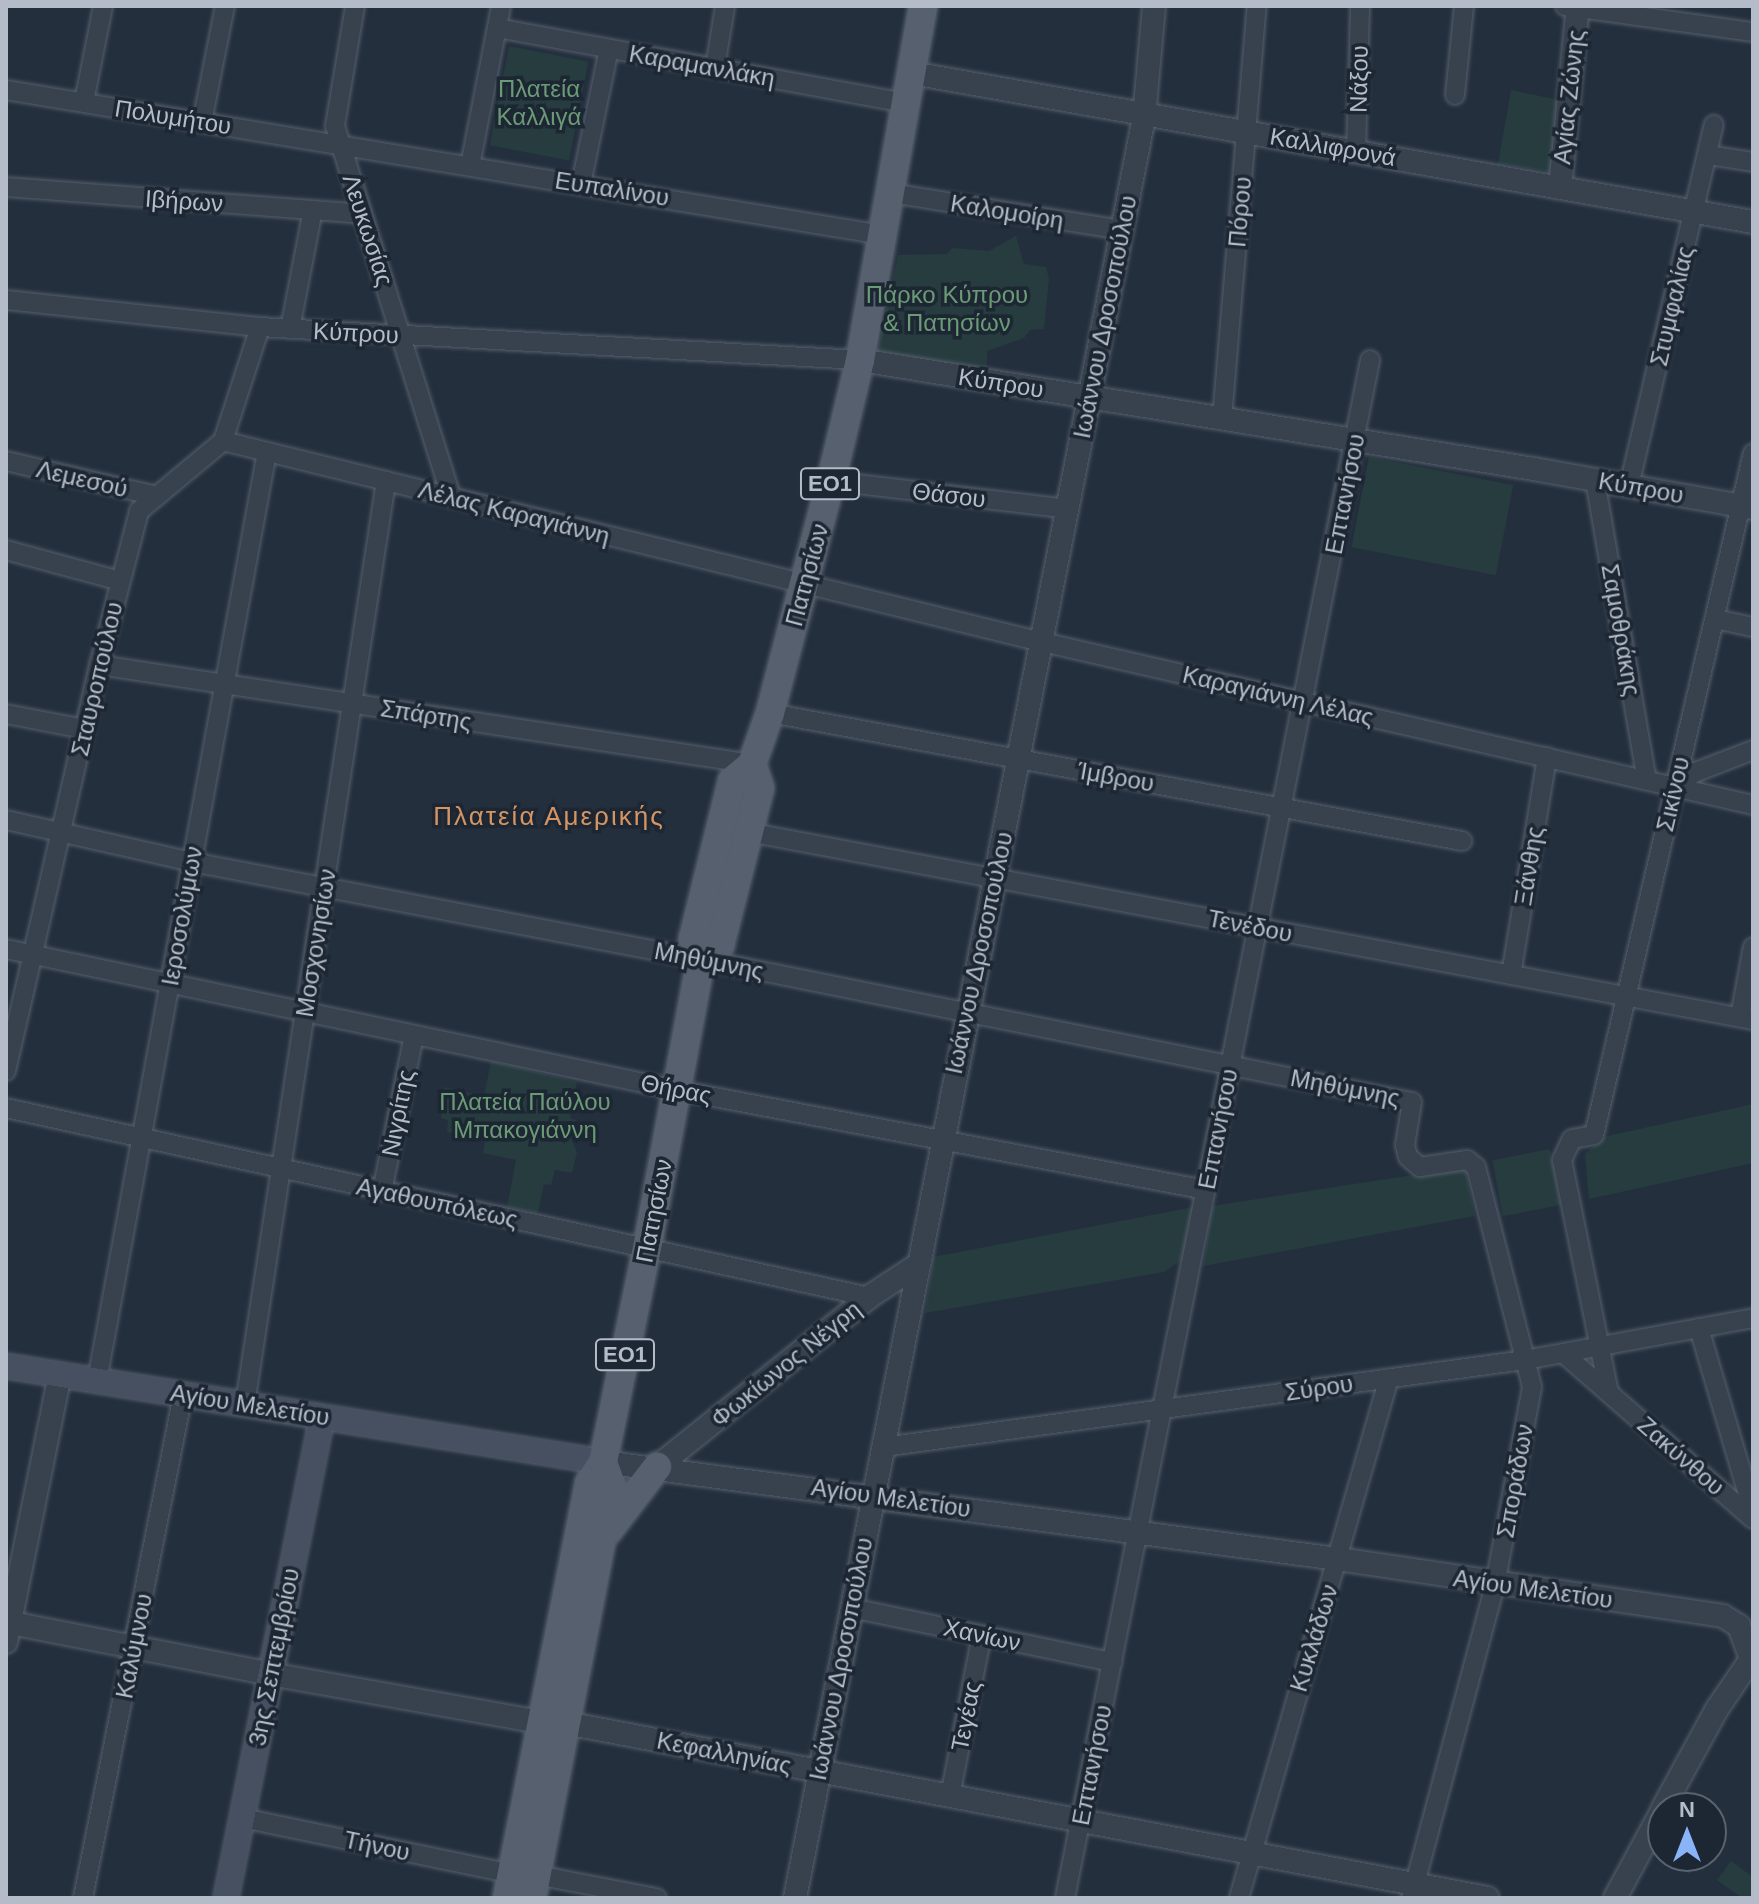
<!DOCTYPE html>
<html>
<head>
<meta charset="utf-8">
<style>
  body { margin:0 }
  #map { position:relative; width:1759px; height:1904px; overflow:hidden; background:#242f3e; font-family:Arial,sans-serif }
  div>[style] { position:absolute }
  .green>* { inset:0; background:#263c3f; transform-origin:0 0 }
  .roads { filter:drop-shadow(0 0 2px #565f6c) drop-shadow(0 0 2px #565f6c) }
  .minor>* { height:18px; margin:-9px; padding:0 9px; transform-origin:9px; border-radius:9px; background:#38414e }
  .tertiary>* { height:22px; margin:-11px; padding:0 11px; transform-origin:11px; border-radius:11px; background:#38414e }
  .secondary>* { height:24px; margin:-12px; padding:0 12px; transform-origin:12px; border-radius:12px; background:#465061 }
  .primary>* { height:28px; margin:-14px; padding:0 14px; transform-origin:14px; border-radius:14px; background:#56606e }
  span { translate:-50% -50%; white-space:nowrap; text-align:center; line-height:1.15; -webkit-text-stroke:7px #1d2633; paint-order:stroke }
  .shield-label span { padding:2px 6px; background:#1d2633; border:2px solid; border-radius:6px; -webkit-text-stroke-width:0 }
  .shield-label { font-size:22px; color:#b4bcc9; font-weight:700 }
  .street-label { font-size:24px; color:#b4bcc9 }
  .park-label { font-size:24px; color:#6b9a76 }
  .neighbourhood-label { font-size:26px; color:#d59563; letter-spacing:2px }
  .frame { position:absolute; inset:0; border:8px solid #b4bcc9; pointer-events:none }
  .north { position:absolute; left:1647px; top:1792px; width:80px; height:80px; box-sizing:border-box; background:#1d2633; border:2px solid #59626f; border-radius:50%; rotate:0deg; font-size:22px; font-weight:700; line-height:32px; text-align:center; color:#b4bcc9 }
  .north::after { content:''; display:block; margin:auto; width:28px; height:36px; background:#8ab4f8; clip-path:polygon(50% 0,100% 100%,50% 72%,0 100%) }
</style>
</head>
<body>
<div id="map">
  <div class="green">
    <div style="left:509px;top:46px;width:81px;height:101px;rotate:11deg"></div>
    <div style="clip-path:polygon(1511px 90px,1564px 101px,1559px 173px,1498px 164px)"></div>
    <div style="clip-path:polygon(1016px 236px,1024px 264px,1046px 267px,1049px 279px,1044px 329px,1030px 330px,1024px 338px,987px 351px,987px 370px,877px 353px,898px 255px,947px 254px,952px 248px,989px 251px)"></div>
    <div style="left:1369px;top:457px;width:147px;height:92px;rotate:11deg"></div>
    <div style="clip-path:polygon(491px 1061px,577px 1082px,570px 1118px,576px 1120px,571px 1139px,577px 1152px,572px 1173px,555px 1170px,551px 1185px,544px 1184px,538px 1213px,507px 1207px,516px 1160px,483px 1153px,485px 1140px,447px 1132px,448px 1120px,441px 1118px,444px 1087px,484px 1096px)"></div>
    <div style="clip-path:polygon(1753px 1104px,1753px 1163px,1589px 1199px,1585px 1154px,1603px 1137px)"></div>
    <div style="left:1550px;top:1149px;width:57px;height:59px;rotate:79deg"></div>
    <div style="clip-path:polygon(1465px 1167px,1475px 1216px,1203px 1266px,1212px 1206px)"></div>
    <div style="clip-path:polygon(1194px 1207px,1182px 1260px,1164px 1272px,925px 1313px,933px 1257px)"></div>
    <div style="clip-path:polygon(1663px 1850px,1663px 1856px,1701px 1856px,1690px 1874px,1659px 1856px)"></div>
    <div style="clip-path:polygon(1731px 1861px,1753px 1877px,1753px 1898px,1742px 1898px,1717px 1880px)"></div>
  </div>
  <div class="roads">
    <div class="minor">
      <div style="left:355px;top:6px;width:122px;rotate:99.5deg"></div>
      <div style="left:335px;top:126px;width:389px;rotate:72.6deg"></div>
      <div style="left:1565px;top:6px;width:190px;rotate:7.9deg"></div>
      <div style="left:497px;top:28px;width:417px;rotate:10.4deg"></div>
      <div style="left:715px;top:68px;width:63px;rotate:-80.8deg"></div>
      <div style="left:6px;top:90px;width:889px;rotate:9.39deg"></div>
      <div style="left:1455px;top:95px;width:89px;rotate:-84.2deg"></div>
      <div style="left:84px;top:102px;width:98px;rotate:-78.8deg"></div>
      <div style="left:202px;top:122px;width:118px;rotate:-78.8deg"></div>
      <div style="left:1356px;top:152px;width:146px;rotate:-88.4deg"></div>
      <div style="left:1708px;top:155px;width:46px;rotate:8.8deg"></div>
      <div style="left:470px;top:166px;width:163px;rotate:-79deg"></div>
      <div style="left:581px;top:184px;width:138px;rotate:-78.3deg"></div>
      <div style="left:6px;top:187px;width:357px;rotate:4.3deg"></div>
      <div style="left:891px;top:193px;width:234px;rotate:9.1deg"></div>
      <div style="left:6px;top:300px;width:255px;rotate:6.1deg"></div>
      <div style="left:260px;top:327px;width:601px;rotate:3.15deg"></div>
      <div style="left:290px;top:329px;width:121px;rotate:-79.1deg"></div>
      <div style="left:1222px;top:419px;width:414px;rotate:-85.2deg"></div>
      <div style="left:223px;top:441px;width:826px;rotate:13.8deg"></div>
      <div style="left:1025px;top:638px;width:747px;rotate:12.92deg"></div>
      <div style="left:6px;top:461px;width:155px;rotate:13.1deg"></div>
      <div style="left:1595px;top:480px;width:304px;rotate:80.2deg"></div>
      <div style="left:831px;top:481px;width:239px;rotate:6.7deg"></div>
      <div style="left:1629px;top:486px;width:371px;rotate:-76.8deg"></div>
      <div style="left:6px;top:550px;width:118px;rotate:15.2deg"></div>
      <div style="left:1715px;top:619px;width:39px;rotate:12deg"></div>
      <div style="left:99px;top:665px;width:660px;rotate:8.62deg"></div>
      <div style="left:770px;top:713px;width:704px;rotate:10.48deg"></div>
      <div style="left:6px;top:714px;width:79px;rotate:10.9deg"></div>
      <div style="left:1675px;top:787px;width:26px;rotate:-36deg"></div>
      <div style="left:1696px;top:772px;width:61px;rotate:-21.1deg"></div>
      <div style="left:6px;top:820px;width:191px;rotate:12.7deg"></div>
      <div style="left:192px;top:862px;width:559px;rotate:10.83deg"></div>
      <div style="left:741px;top:967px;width:684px;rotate:11.38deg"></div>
      <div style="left:1412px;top:1102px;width:44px;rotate:99.2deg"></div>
      <div style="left:1405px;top:1145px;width:12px;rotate:76deg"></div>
      <div style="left:1408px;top:1157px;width:16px;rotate:40deg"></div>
      <div style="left:1420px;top:1167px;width:48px;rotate:-8.5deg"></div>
      <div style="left:1467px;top:1160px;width:11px;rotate:38deg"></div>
      <div style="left:1476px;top:1167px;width:227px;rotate:75.7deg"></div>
      <div style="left:1532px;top:1387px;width:201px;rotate:100.6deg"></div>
      <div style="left:1495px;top:1585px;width:324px;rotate:105deg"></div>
      <div style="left:748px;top:832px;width:1022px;rotate:10.6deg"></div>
      <div style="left:6px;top:949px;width:686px;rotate:11.87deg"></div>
      <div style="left:677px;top:1090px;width:538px;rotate:10.7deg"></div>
      <div style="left:1511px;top:975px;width:221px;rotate:-80.6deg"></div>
      <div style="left:1740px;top:1017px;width:71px;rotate:-79.5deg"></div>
      <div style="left:6px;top:1071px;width:417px;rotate:-77.1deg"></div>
      <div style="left:99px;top:665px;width:159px;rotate:-75.4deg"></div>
      <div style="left:139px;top:511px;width:109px;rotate:-39.8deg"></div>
      <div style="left:223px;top:441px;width:120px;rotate:-72deg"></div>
      <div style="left:6px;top:1108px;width:883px;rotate:12.35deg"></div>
      <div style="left:382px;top:1191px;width:159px;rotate:-78.4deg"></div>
      <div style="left:1699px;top:1328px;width:191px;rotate:73.6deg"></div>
      <div style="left:1563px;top:1353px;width:252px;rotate:41.1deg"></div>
      <div style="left:97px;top:1381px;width:944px;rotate:-79.63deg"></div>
      <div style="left:1609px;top:1393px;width:238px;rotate:-101.4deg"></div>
      <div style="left:1562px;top:1160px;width:23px;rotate:-65deg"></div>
      <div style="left:1572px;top:1139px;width:22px;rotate:-10deg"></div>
      <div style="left:1594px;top:1135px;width:700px;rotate:-76.88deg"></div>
      <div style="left:245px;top:1404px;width:934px;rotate:-81.31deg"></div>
      <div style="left:883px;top:1447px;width:648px;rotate:-7.72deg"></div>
      <div style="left:1525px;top:1360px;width:232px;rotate:-10.4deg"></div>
      <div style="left:851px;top:1608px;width:267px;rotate:11.7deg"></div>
      <div style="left:950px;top:1796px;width:164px;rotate:-78.8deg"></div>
      <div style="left:242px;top:1818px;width:276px;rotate:11.7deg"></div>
      <div style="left:537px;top:1875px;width:122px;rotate:10.9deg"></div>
      <div style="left:83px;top:1898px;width:513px;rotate:-78.76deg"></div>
      <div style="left:1065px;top:1898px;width:1568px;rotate:-78.78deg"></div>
      <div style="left:1239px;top:1898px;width:541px;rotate:-73.91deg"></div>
    </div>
    <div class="tertiary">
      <div style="left:912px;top:73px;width:854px;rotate:10.05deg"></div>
      <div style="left:1560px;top:188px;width:183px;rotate:-84.4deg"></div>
      <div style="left:860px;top:360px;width:683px;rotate:9.19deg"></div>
      <div style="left:1534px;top:469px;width:222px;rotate:10.1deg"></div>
      <div style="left:603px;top:1462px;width:741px;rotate:7.52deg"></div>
      <div style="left:1338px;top:1559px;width:389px;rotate:8.4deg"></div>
      <div style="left:1723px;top:1616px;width:19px;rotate:32deg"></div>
      <div style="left:1739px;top:1626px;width:35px;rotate:70deg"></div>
      <div style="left:657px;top:1467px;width:272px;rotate:-38.7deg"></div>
      <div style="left:869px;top:1297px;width:60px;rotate:-33.4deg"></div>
      <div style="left:6px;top:1622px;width:269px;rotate:11.1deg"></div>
      <div style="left:270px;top:1674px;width:269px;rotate:10.1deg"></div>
      <div style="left:535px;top:1721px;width:31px;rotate:4deg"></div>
      <div style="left:566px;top:1723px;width:938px;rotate:10.75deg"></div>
      <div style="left:6px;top:1642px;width:272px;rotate:-78.6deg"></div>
      <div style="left:1663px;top:1808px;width:113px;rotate:-61.4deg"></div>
      <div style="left:1717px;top:1709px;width:64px;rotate:-55.8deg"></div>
      <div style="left:795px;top:1898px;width:1814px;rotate:-78.91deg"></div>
      <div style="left:1144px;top:118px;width:112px;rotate:-84.9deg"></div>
      <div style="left:1615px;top:1898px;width:101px;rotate:-61.7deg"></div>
    </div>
    <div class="secondary">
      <div style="left:6px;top:1366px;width:605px;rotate:9.14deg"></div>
      <div style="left:226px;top:1898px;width:490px;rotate:-78.7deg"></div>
    </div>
    <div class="primary">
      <div style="left:701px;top:959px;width:24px;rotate:-36deg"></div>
      <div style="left:720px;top:945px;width:162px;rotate:-75.7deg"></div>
      <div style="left:760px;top:788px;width:25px;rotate:-108deg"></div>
      <div style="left:608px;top:1531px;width:81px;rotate:-52.6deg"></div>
      <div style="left:507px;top:1898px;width:423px;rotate:-78.8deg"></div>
      <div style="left:589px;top:1483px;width:25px;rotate:-56deg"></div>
      <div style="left:603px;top:1462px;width:230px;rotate:-78.4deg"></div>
      <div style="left:649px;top:1237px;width:283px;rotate:-79.4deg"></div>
      <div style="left:701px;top:959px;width:22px;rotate:-112deg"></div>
      <div style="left:693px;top:939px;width:163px;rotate:-76.1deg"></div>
      <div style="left:732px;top:781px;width:26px;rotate:-40deg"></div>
      <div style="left:752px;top:764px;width:54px;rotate:-70.6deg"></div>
      <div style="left:770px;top:713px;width:240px;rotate:-75.3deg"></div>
      <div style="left:831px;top:481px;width:124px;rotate:-76.5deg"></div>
      <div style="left:860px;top:360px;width:360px;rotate:-79.9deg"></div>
      <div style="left:532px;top:1898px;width:419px;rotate:-79deg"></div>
      <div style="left:612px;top:1487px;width:27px;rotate:-110deg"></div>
    </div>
  </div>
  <div class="shield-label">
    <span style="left:830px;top:484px">ΕΟ1</span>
    <span style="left:625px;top:1355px">ΕΟ1</span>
  </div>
  <div class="street-label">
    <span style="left:702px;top:66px;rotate:10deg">Καραμανλάκη</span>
    <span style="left:1359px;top:79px;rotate:-89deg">Νάξου</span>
    <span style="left:1569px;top:97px;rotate:-84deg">Αγίας Ζώνης</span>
    <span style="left:173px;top:117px;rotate:9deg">Πολυμήτου</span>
    <span style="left:1333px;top:147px;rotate:10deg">Καλλιφρονά</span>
    <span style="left:612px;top:189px;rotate:9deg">Ευπαλίνου</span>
    <span style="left:184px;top:201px;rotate:4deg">Ιβήρων</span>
    <span style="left:1007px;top:212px;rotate:9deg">Καλομοίρη</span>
    <span style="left:1240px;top:212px;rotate:-85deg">Πόρου</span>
    <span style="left:368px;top:230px;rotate:72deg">Λευκωσίας</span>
    <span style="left:1672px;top:306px;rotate:-77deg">Στυμφαλίας</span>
    <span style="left:1105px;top:317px;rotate:-79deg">Ιωάννου Δροσοπούλου</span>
    <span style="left:356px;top:333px;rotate:3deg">Κύπρου</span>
    <span style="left:1001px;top:383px;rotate:9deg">Κύπρου</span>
    <span style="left:82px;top:479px;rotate:13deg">Λεμεσού</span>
    <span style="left:1641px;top:488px;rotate:10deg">Κύπρου</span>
    <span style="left:1345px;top:494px;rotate:-79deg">Επτανήσου</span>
    <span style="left:949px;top:495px;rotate:7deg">Θάσου</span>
    <span style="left:514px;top:513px;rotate:14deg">Λέλας Καραγιάννη</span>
    <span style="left:807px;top:575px;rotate:-75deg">Πατησίων</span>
    <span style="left:1621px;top:630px;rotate:80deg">Σαμοθράκης</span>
    <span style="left:97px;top:679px;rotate:-77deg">Σταυροπούλου</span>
    <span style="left:1278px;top:696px;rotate:13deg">Καραγιάννη Λέλας</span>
    <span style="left:426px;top:715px;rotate:9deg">Σπάρτης</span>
    <span style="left:1116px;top:777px;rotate:10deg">Ίμβρου</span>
    <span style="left:1673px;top:794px;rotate:-77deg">Σικίνου</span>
    <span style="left:1529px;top:866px;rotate:-81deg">Ξάνθης</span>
    <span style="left:182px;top:916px;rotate:-80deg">Ιεροσολύμων</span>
    <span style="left:1250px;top:926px;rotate:11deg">Τενέδου</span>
    <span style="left:316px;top:943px;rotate:-81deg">Μοσχονησίων</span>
    <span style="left:979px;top:953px;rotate:-78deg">Ιωάννου Δροσοπούλου</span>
    <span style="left:709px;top:961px;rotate:11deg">Μηθύμνης</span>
    <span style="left:1345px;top:1088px;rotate:11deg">Μηθύμνης</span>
    <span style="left:676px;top:1089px;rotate:11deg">Θήρας</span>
    <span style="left:398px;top:1113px;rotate:-79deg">Νιγρίτης</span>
    <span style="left:1218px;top:1129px;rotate:-79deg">Επτανήσου</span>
    <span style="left:437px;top:1203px;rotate:12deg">Αγαθουπόλεως</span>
    <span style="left:654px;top:1211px;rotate:-79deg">Πατησίων</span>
    <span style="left:786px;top:1364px;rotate:-39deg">Φωκίωνος Νέγρη</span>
    <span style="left:1319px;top:1388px;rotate:-8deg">Σύρου</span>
    <span style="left:250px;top:1405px;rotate:9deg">Αγίου Μελετίου</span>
    <span style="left:1681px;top:1456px;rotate:41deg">Ζακύνθου</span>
    <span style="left:1515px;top:1481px;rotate:-80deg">Σποράδων</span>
    <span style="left:891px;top:1498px;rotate:8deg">Αγίου Μελετίου</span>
    <span style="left:1533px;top:1589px;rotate:8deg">Αγίου Μελετίου</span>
    <span style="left:982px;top:1635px;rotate:12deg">Χανίων</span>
    <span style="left:1314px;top:1638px;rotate:-73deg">Κυκλάδων</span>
    <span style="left:134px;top:1646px;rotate:-79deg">Καλύμνου</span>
    <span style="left:274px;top:1657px;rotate:-79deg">3ης Σεπτεμβρίου</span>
    <span style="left:841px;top:1659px;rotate:-79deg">Ιωάννου Δροσοπούλου</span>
    <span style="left:966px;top:1716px;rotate:-79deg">Τεγέας</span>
    <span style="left:724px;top:1753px;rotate:11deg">Κεφαλληνίας</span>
    <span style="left:1092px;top:1765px;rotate:-79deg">Επτανήσου</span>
    <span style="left:377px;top:1846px;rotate:12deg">Τήνου</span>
  </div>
  <div class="park-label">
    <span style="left:539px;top:103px">Πλατεία<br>Καλλιγά</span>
    <span style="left:947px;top:309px">Πάρκο Κύπρου<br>&amp; Πατησίων</span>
    <span style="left:525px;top:1116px">Πλατεία Παύλου<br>Μπακογιάννη</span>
  </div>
  <div class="neighbourhood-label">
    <span style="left:549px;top:817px">Πλατεία Αμερικής</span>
  </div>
  <div class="frame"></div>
  <div class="north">N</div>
</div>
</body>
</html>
